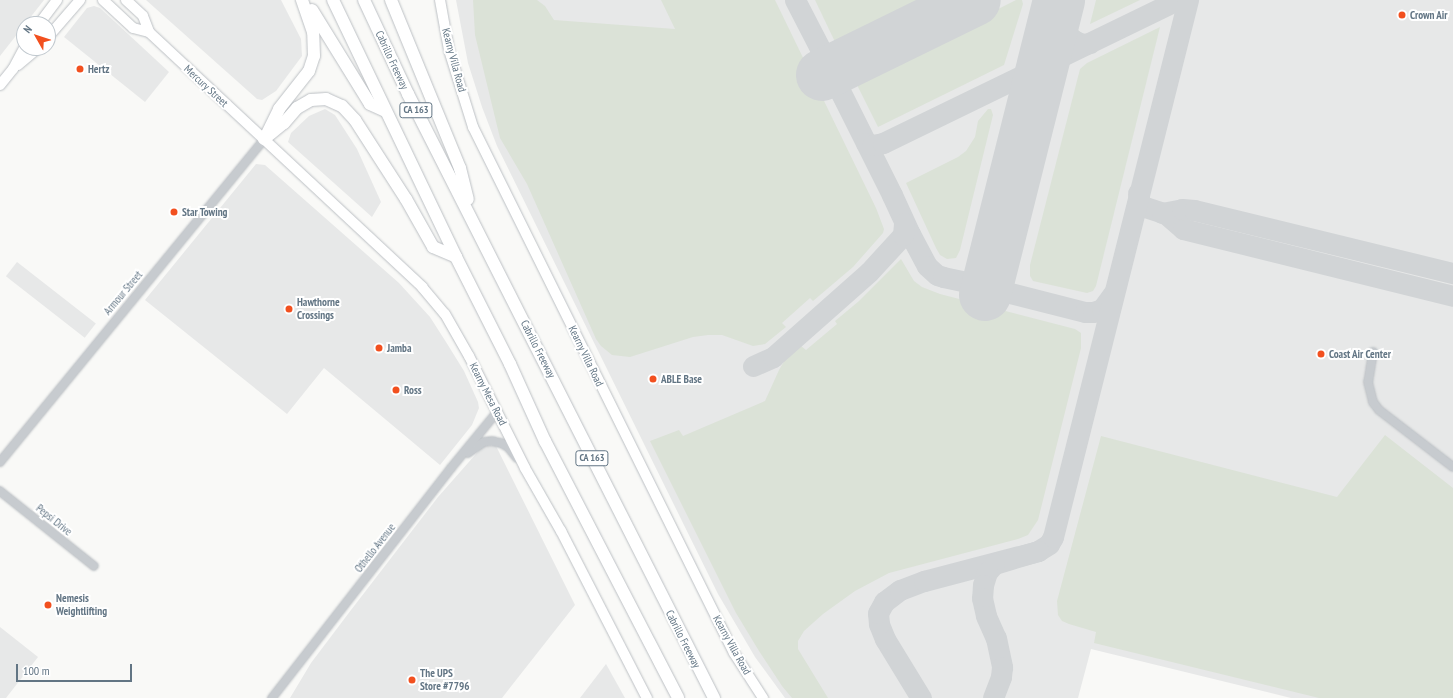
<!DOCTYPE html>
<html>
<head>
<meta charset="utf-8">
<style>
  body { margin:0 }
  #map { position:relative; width:1453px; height:698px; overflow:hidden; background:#f9f9f7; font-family:"PT Sans Narrow",sans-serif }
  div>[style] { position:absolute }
  .built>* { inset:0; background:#e7e8e8; transform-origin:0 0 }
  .green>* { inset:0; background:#dbe2d7 }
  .taxiway>* { height:21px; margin:-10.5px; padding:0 10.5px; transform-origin:10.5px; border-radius:10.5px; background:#d1d4d6 }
  .runway>* { height:52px; margin:-26px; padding:0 26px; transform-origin:26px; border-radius:26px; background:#d1d4d6 }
  .roads { filter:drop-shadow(0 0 1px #bcc0c4) drop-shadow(0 0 1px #bcc0c4) }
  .minor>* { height:8px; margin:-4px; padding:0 4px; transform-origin:4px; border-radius:4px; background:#c7cbcf }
  .major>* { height:10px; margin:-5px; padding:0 5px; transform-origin:5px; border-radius:5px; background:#fff }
  .highway>* { height:12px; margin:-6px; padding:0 6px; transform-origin:6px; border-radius:6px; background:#fff }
  .dots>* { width:11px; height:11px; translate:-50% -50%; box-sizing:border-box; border:2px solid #fff; border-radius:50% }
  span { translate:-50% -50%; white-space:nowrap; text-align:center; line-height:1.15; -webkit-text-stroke:4px #fff; paint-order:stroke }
  .shield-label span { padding:1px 3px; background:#fff; border:1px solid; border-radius:3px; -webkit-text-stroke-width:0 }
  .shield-label { font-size:10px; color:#627584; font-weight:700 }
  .poi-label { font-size:11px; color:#627584; font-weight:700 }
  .left { translate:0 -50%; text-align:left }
  .street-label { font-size:11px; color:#627584 }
  .north { position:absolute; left:16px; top:16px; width:40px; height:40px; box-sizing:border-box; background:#fff; border:1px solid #c0c8ce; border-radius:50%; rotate:309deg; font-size:11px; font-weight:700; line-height:16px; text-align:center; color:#627584 }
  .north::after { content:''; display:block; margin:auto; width:14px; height:18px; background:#f2501f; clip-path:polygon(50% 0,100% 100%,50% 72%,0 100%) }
  .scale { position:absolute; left:16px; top:664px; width:116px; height:18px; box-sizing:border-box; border:2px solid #627584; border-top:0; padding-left:5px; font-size:12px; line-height:14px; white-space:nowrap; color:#627584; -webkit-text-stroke:3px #fff; paint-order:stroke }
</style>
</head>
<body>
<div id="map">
  <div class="built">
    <div style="clip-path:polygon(0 0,44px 0,0 56px)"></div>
    <div style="clip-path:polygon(146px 0,281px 0,301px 39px,302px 56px,276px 91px,262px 100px,257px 99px)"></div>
    <div style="clip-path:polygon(456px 0,1453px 0,1453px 698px,1291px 698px,1091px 649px,1078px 698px,785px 698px,755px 657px,718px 594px,497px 146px,482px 107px,468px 63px)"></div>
    <div style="clip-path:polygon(94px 6px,100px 8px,169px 72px,145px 102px,64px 37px,87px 8px)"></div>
    <div style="clip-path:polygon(325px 109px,335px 115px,357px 149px,381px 202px,372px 217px,288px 142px,291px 133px,309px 116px)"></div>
    <div style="clip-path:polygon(256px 164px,265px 165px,399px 283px,430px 317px,446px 342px,464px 371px,478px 402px,479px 408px,472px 425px,440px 465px,324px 368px,287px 414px,145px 300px)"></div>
    <div style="left:17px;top:262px;width:100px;height:18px;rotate:38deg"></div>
    <div style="clip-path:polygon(483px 446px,496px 446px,575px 605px,502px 698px,290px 698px,311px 663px,351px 610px,438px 497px)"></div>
    <div style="clip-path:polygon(0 627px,38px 657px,6px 698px,0 698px)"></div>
    <div style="clip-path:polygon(606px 664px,625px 698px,580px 698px)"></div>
  </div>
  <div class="green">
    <div style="clip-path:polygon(473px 0,537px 0,545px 6px,554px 20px,675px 29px,661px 0,775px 0,876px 208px,884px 229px,883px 233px,853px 267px,813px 301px,810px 298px,782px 323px,786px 327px,765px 344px,753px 346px,722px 335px,708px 335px,693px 337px,630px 357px,612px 355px,601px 346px,596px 339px,527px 184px,500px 138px,475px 35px)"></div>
    <div style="clip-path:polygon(815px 0,930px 0,838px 44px,836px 44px)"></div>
    <div style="clip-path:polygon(1016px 0,1022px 0,1023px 4px,1004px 65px,878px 127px,858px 87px,858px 80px)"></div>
    <div style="clip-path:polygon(1096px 0,1140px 0,1090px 24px)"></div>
    <div style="clip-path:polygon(1160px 27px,1096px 286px,1093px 291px,1087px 293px,1033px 281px,1030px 276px,1030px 265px,1080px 69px,1087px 63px)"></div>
    <div style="clip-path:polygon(988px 109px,991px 109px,993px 115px,960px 250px,956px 258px,947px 259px,940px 255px,936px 248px,906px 183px,958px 157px,966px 151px,975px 137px,978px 121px)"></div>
    <div style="clip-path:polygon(901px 259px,914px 281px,922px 287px,940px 294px,1075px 329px,1081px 333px,1081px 348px,1038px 520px,1028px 535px,1018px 539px,889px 573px,855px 591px,823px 614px,804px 631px,798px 641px,798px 649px,828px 698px,792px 698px,782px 686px,759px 651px,736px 613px,650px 441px,679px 430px,683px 436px,765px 401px,779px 370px,786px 358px,801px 346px,806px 350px,837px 324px,835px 321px,859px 301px)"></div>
    <div style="clip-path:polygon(1385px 435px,1453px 488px,1453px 698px,1319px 698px,1094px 643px,1096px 632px,1069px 624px,1062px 621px,1058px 615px,1057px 601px,1101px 436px,1337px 497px)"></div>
  </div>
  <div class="taxiway">
    <div style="left:795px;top:0;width:68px;rotate:62.7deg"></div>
    <div style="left:826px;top:60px;width:12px;rotate:24deg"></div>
    <div style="left:837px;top:65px;width:7px;rotate:-8deg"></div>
    <div style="left:1057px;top:6px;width:14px;rotate:90deg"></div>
    <div style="left:1057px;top:20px;width:11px;rotate:68deg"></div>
    <div style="left:1061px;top:30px;width:18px;rotate:38deg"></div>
    <div style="left:1075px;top:41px;width:9px;rotate:21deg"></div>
    <div style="left:1083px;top:44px;width:7px;rotate:-8deg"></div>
    <div style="left:844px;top:64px;width:10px;rotate:135deg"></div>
    <div style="left:837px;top:71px;width:9px;rotate:111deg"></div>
    <div style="left:834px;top:79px;width:130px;rotate:63.4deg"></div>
    <div style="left:892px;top:195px;width:43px;rotate:65.2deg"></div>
    <div style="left:910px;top:234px;width:3px;rotate:-162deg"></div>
    <div style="left:1029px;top:70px;width:19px;rotate:-47deg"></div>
    <div style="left:1042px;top:56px;width:13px;rotate:-63deg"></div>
    <div style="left:866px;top:143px;width:6px;rotate:18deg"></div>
    <div style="left:872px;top:145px;width:11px;rotate:-10deg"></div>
    <div style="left:883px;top:143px;width:327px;rotate:-25.9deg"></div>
    <div style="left:1138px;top:193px;width:7px;rotate:82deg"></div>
    <div style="left:1139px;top:200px;width:7px;rotate:63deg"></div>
    <div style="left:1142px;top:206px;width:25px;rotate:18deg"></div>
    <div style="left:1166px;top:214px;width:23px;rotate:41deg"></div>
    <div style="left:1183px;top:229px;width:278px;rotate:13.9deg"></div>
    <div style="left:1162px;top:213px;width:20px;rotate:-11deg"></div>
    <div style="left:1182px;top:209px;width:12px;rotate:5deg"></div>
    <div style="left:1194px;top:210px;width:267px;rotate:13.7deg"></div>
    <div style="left:910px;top:234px;width:36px;rotate:62deg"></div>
    <div style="left:927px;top:266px;width:13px;rotate:42deg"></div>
    <div style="left:937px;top:275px;width:6px;rotate:18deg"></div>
    <div style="left:943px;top:277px;width:34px;rotate:12deg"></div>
    <div style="left:976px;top:284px;width:13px;rotate:-32deg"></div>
    <div style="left:987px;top:277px;width:13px;rotate:-61deg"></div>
    <div style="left:993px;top:266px;width:17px;rotate:87deg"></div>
    <div style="left:994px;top:283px;width:11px;rotate:45deg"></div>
    <div style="left:1002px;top:291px;width:86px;rotate:14.2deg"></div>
    <div style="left:1085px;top:312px;width:8px"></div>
    <div style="left:1093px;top:312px;width:9px;rotate:-18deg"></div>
    <div style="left:1102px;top:309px;width:19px;rotate:-54deg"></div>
    <div style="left:753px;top:366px;width:22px;rotate:-24deg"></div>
    <div style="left:773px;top:357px;width:128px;rotate:-41.5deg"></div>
    <div style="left:869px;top:272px;width:50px;rotate:-47.4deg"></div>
    <div style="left:903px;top:235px;width:12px;rotate:-85deg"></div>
    <div style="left:1038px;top:551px;width:13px;rotate:-32deg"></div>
    <div style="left:1049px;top:544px;width:8px;rotate:-60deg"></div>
    <div style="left:1053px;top:537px;width:554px;rotate:-75.89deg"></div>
    <div style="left:921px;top:698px;width:69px;rotate:-121.4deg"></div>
    <div style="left:885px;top:639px;width:16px;rotate:-112deg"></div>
    <div style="left:879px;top:624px;width:11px;rotate:-95deg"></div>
    <div style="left:878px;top:613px;width:13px;rotate:-61deg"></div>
    <div style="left:884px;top:602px;width:20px;rotate:-37deg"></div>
    <div style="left:900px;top:590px;width:26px;rotate:-21deg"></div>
    <div style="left:924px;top:581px;width:118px;rotate:-14.7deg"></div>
    <div style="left:1038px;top:551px;width:46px;rotate:163.5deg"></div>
    <div style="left:994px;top:564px;width:11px;rotate:131deg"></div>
    <div style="left:987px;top:572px;width:14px;rotate:107deg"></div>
    <div style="left:983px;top:585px;width:13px;rotate:94deg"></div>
    <div style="left:982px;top:598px;width:18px;rotate:77deg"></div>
    <div style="left:986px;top:616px;width:24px;rotate:66deg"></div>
    <div style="left:996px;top:638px;width:30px;rotate:78deg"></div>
    <div style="left:1002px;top:667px;width:10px;rotate:96deg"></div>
    <div style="left:1001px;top:677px;width:22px;rotate:111deg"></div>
  </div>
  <div class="runway">
    <div style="left:822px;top:75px;width:170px;rotate:-26.1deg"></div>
    <div style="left:985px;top:295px;width:304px;rotate:-75.9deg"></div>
  </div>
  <div class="roads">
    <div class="minor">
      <div style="left:1373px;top:352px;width:30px;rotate:99deg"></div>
      <div style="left:1368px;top:382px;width:21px;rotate:76deg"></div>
      <div style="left:1373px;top:402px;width:10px;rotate:53deg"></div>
      <div style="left:1379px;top:410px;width:93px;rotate:37.6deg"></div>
      <div style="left:468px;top:453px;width:19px;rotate:-35deg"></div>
      <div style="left:484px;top:442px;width:8px;rotate:-7deg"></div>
      <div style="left:492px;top:441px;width:9px;rotate:13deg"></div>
      <div style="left:501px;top:443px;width:8px;rotate:30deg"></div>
      <div style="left:508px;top:447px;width:14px;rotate:51deg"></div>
      <div style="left:0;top:462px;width:417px;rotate:-50.7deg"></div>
      <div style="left:0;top:491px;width:120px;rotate:38.6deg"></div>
      <div style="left:272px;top:698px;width:291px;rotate:-52.1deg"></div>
      <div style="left:451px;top:468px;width:72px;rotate:-50.6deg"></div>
    </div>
    <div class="major">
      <div style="left:103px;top:0;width:41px;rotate:43deg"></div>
      <div style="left:133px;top:28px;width:16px;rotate:14deg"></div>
      <div style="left:126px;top:0;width:23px;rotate:43deg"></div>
      <div style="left:143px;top:16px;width:17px;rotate:69deg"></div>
      <div style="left:149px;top:32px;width:374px;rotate:43deg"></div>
      <div style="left:422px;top:287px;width:35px;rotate:50deg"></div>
      <div style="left:445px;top:314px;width:48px;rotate:60.3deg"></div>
      <div style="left:469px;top:356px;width:125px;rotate:63.4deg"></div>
      <div style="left:525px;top:468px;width:73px;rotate:60.3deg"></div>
      <div style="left:561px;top:531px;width:188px;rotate:62.8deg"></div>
      <div style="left:440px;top:0;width:51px;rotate:79.8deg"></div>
      <div style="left:449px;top:50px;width:81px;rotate:72.7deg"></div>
      <div style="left:473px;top:127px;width:587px;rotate:63.61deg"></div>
      <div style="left:734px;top:653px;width:54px;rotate:57.2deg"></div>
      <div style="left:39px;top:24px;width:30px;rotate:-53deg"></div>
      <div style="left:48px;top:37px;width:49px;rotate:-49.1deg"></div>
      <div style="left:18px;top:65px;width:26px;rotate:-40deg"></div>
      <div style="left:0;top:85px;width:21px;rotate:-51deg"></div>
      <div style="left:13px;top:69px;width:24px;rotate:-62deg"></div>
    </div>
    <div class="highway">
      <div style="left:333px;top:0;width:285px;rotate:64.4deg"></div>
      <div style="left:456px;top:257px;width:120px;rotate:63.2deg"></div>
      <div style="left:510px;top:364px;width:85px;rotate:65.6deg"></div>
      <div style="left:545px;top:441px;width:289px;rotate:62.6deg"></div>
      <div style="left:364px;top:0;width:104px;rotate:64.9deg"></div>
      <div style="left:408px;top:94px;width:677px;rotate:63.13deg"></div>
      <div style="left:391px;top:0;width:182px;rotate:67.7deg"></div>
      <div style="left:460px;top:168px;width:32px;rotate:76deg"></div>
      <div style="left:312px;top:10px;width:110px;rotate:58.3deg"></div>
      <div style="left:370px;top:104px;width:17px;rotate:24deg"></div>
      <div style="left:266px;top:136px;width:30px;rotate:-64deg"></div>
      <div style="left:279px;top:109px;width:48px;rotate:-51.7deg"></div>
      <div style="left:309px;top:71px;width:16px;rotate:-72deg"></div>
      <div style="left:314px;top:56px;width:24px;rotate:-92deg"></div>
      <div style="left:313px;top:32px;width:34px;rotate:-109deg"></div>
      <div style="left:264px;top:139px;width:26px;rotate:-39deg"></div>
      <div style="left:284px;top:123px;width:20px;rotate:-49deg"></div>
      <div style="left:297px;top:108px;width:16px;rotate:-30deg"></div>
      <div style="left:311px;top:100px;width:15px;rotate:-4deg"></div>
      <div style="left:326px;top:99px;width:17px;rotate:24deg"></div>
      <div style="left:342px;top:106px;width:19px;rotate:47deg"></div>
      <div style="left:355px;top:120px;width:94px;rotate:57.2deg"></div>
      <div style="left:406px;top:199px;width:55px;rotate:60.6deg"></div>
      <div style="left:433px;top:247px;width:25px;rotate:23deg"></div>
    </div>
  </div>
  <div class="dots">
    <div style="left:1402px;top:15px;background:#f2501f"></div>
    <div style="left:80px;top:69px;background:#f2501f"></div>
    <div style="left:174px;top:212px;background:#f2501f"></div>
    <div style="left:289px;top:309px;background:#f2501f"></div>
    <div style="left:379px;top:348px;background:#f2501f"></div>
    <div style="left:1321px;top:354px;background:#f2501f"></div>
    <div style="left:653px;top:379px;background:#f2501f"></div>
    <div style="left:396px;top:390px;background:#f2501f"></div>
    <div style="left:48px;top:605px;background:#f2501f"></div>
    <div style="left:412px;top:680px;background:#f2501f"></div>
  </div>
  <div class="shield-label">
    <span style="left:416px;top:110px">CA 163</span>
    <span style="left:592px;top:458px">CA 163</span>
  </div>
  <div class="poi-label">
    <span class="left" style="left:1410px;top:15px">Crown Air</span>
    <span class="left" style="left:88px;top:69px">Hertz</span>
    <span class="left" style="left:182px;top:212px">Star Towing</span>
    <span class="left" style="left:297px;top:309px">Hawthorne<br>Crossings</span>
    <span class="left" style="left:387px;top:348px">Jamba</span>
    <span class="left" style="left:1329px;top:354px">Coast Air Center</span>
    <span class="left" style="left:661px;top:379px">ABLE Base</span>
    <span class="left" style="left:404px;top:390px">Ross</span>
    <span class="left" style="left:56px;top:605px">Nemesis<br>Weightlifting</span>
    <span class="left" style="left:420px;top:680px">The UPS<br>Store #7796</span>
  </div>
  <div class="street-label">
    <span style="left:392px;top:60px;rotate:65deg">Cabrillo Freeway</span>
    <span style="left:454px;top:60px;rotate:75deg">Kearny Villa Road</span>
    <span style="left:206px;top:86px;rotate:43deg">Mercury Street</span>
    <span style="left:123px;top:293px;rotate:-50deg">Armour Street</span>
    <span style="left:538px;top:349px;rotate:63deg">Cabrillo Freeway</span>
    <span style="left:586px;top:356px;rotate:64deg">Kearny Villa Road</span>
    <span style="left:488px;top:394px;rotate:63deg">Kearny Mesa Road</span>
    <span style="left:54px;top:520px;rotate:39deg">Pepsi Drive</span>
    <span style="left:375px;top:548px;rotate:-52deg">Othello Avenue</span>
    <span style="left:683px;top:639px;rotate:63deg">Cabrillo Freeway</span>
    <span style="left:732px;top:645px;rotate:61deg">Kearny Villa Road</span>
  </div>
  <div class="north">N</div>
  <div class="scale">100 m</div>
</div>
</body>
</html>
